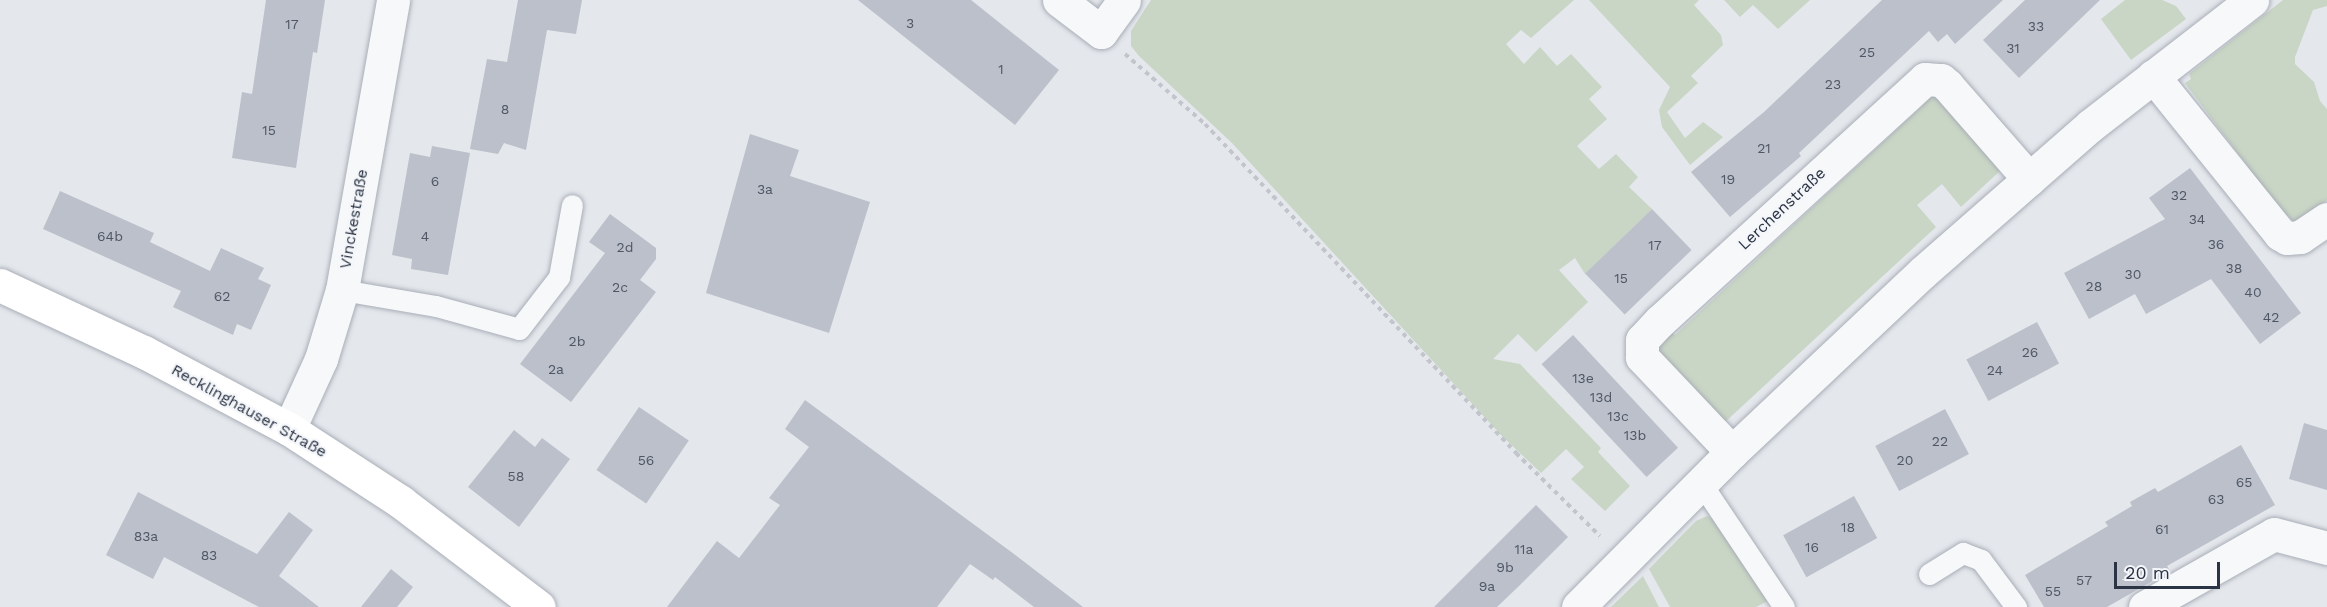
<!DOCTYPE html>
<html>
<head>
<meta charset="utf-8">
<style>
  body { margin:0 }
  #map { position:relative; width:2327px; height:607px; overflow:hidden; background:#e4e7ec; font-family:"Work Sans",sans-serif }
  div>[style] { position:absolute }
  .green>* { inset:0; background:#c9d6c5 }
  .building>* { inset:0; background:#bbc0ca; transform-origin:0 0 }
  .path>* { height:4px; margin-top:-2px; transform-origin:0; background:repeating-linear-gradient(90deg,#c2c5cb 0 4.5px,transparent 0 9px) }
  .roads { filter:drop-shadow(0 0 2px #a9aeb7) drop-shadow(0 0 2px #a9aeb7) }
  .service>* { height:21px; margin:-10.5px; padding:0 10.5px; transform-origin:10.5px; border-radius:10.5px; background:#f7f8fa }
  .minor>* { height:33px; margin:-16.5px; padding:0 16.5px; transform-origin:16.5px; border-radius:16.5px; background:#f7f8fa }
  .secondary>* { height:33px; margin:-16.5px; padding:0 16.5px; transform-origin:16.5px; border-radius:16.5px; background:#fff }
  span { translate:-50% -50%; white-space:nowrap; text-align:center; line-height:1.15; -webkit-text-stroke:4.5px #f4f6f9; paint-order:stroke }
  .number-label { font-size:14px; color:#4f5766 }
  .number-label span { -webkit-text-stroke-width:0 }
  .street-label { font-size:16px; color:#2b3445 }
  .scale { position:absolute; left:2114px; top:562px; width:106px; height:27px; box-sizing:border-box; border:3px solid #2b3445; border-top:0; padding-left:8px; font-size:18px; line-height:21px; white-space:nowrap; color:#2b3445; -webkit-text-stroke:4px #f4f6f9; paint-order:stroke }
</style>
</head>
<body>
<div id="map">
  <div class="green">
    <div style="clip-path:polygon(1151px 0,1574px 0,1531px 38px,1521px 30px,1506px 44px,1524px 64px,1540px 47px,1557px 66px,1571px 54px,1602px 87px,1589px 99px,1607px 119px,1577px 146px,1599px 169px,1616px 154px,1638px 177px,1629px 187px,1652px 209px,1585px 274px,1575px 258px,1559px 270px,1588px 302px,1536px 352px,1518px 334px,1493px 359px,1520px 364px,1601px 448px,1598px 452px,1630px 486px,1605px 511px,1571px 479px,1584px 467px,1566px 449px,1541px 473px,1501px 435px,1232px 143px,1139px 56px,1131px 46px,1131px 31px)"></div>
    <div style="clip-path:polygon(1589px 0,1699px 0,1694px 5px,1721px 35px,1723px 45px,1691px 76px,1698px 83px,1667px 112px,1685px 138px,1703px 122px,1723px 137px,1690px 165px,1662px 127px,1659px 110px,1670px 87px)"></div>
    <div style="clip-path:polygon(1724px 0,1810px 0,1778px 29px,1753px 5px,1740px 17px)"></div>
    <div style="clip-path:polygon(2125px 0,2162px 0,2176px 6px,2186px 19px,2131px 60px,2101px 19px)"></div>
    <div style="clip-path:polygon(2283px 0,2327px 0,2327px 6px,2313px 10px,2295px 57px,2295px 64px,2314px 82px,2320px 101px,2327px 109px,2327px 200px,2304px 218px,2294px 221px,2281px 211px,2185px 83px,2191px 79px,2189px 74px)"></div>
    <div style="clip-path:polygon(1934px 93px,2001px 170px,1961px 207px,1942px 184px,1917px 205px,1936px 227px,1724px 423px,1657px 355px,1657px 335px,1665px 326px,1675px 335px,1923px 105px,1916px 95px)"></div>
    <div style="clip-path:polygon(1707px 516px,1713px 519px,1768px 601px,1756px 607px,1670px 607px,1649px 569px,1696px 521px)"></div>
    <div style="clip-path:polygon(1643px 576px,1659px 607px,1611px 607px)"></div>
  </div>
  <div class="building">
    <div style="clip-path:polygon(266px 0,325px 0,317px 53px,313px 52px,296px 168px,232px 158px,242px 92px,252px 94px)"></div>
    <div style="clip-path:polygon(518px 0,582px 0,576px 34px,547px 30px,526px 150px,504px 143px,498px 154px,470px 149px,487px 59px,507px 62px)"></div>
    <div style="clip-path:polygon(858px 0,971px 0,1059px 70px,1015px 125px)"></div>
    <div style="clip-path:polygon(1882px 0,2003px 0,1955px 44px,1947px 34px,1938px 42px,1929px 31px,1799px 153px,1801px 156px,1730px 217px,1691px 172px,1764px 112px)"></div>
    <div style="clip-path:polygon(2025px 0,2100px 0,2019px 78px,1983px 40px)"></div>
    <div style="clip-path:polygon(750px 134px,799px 150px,790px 176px,870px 202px,829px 333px,706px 293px)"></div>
    <div style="clip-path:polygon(432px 146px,470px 153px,448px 275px,411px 269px,412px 259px,392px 255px,410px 153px,430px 157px)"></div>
    <div style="clip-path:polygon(2190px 168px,2301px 313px,2260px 344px,2211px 279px,2146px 314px,2135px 294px,2089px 319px,2064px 273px,2165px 219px,2149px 198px)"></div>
    <div style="clip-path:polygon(60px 191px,154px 233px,150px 242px,210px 271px,221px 248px,264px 268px,258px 279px,271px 285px,251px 330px,237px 324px,233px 335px,173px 307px,181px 291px,43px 229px)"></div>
    <div style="left:1652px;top:209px;width:57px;height:93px;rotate:46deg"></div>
    <div style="clip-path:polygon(610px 214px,656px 248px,656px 259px,640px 280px,656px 292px,571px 402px,520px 364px,605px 253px,589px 242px)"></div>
    <div style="left:2037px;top:322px;width:47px;height:80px;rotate:62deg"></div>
    <div style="left:1573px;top:335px;width:154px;height:43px;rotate:47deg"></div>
    <div style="clip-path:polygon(805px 400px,1014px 554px,1083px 607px,1034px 607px,995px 577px,993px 580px,970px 564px,937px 607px,667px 607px,717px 541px,739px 558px,780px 505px,769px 498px,809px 447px,785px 429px)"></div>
    <div style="left:639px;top:407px;width:60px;height:76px;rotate:34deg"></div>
    <div style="left:1945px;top:409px;width:51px;height:79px;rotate:62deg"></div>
    <div style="clip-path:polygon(2304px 423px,2327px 430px,2327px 490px,2289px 479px)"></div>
    <div style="clip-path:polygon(514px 430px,535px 447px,542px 438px,570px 459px,519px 527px,468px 487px)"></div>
    <div style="clip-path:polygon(2241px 445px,2275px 505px,2167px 566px,2170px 571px,2107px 607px,2044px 607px,2025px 575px,2108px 526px,2105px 522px,2132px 506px,2130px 502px,2155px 488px,2158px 492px)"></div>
    <div style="clip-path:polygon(138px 492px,257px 554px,289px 512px,313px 530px,279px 576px,319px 607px,259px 607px,164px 557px,153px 579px,106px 555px)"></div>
    <div style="left:1854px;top:496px;width:48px;height:81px;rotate:61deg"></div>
    <div style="clip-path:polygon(1536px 505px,1568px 537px,1519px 586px,1497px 607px,1434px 607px)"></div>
    <div style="clip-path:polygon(391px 569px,413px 587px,397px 607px,361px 607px)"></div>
  </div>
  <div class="path">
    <div style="left:1125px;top:54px;width:106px;rotate:41.2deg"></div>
    <div style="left:1205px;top:124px;width:453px;rotate:46.6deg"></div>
    <div style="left:1516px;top:453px;width:118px;rotate:44.7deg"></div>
  </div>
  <div class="roads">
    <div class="service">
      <div style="left:342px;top:290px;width:95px;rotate:9.7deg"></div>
      <div style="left:436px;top:306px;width:86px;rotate:15.5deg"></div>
      <div style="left:519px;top:329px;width:66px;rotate:-52.4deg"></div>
      <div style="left:559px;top:277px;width:73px;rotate:-79.8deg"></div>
      <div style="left:1701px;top:483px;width:149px;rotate:56.2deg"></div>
      <div style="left:1929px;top:574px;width:40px;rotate:-32deg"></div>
      <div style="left:1963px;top:553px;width:19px;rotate:21deg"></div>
      <div style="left:1981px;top:560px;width:59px;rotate:53.3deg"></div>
    </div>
    <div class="minor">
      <div style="left:1059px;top:0;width:53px;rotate:37.3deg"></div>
      <div style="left:1101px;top:32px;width:39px;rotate:-54deg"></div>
      <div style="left:2153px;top:76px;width:203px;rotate:51.2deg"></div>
      <div style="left:2280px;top:234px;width:8px;rotate:30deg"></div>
      <div style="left:2287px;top:238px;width:13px;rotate:-4deg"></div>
      <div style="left:2300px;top:237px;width:32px;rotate:-34deg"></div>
      <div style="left:289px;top:429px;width:77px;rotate:-65.4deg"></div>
      <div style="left:321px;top:359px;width:72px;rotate:-73.1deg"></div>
      <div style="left:342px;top:290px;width:294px;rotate:-80deg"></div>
      <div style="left:1732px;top:452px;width:131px;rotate:-133.5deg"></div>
      <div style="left:1642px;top:357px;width:17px;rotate:-90deg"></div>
      <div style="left:1642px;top:340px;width:26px;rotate:-47deg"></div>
      <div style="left:1660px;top:321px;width:359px;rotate:-42.4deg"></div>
      <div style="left:1925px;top:79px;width:16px;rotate:4deg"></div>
      <div style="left:1941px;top:80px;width:8px;rotate:40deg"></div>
      <div style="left:1947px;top:85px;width:125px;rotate:48.9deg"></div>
      <div style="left:1578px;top:607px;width:218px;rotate:-45.2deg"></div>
      <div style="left:1732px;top:452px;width:262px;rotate:-43.3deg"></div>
      <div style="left:1923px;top:272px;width:223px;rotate:-41.2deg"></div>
      <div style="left:2091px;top:125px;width:204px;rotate:-37.8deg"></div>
      <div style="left:2145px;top:607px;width:148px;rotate:-29.5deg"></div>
      <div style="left:2274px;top:534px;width:55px;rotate:14.8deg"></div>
    </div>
    <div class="secondary">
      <div style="left:0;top:285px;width:159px;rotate:25deg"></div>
      <div style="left:144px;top:352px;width:164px;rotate:28deg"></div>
      <div style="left:289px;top:429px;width:134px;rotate:33.1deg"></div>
      <div style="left:401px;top:502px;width:173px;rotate:37.3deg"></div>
    </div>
  </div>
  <div class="number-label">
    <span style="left:910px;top:23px">3</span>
    <span style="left:292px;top:24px">17</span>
    <span style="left:2036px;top:26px">33</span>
    <span style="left:2013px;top:48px">31</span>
    <span style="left:1867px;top:52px">25</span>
    <span style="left:1001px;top:69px">1</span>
    <span style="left:1833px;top:84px">23</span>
    <span style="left:505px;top:109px">8</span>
    <span style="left:269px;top:130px">15</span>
    <span style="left:1764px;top:148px">21</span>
    <span style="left:1728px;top:179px">19</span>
    <span style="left:435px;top:181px">6</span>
    <span style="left:765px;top:189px">3a</span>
    <span style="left:2179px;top:195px">32</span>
    <span style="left:2197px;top:219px">34</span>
    <span style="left:110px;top:236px">64b</span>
    <span style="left:425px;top:236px">4</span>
    <span style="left:2216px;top:244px">36</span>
    <span style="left:1655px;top:245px">17</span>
    <span style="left:625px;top:247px">2d</span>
    <span style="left:2234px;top:268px">38</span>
    <span style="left:2133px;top:274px">30</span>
    <span style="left:1621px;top:278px">15</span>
    <span style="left:2094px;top:286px">28</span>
    <span style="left:620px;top:287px">2c</span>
    <span style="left:2253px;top:292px">40</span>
    <span style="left:222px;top:296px">62</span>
    <span style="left:2271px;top:317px">42</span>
    <span style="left:577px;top:341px">2b</span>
    <span style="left:2030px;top:352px">26</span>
    <span style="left:556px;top:369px">2a</span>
    <span style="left:1995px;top:370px">24</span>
    <span style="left:1583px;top:378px">13e</span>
    <span style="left:1601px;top:397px">13d</span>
    <span style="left:1618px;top:416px">13c</span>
    <span style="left:1635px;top:435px">13b</span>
    <span style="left:1940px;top:441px">22</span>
    <span style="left:646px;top:460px">56</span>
    <span style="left:1905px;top:460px">20</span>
    <span style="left:516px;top:476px">58</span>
    <span style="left:2244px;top:482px">65</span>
    <span style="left:2216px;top:499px">63</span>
    <span style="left:1848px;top:527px">18</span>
    <span style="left:2162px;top:529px">61</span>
    <span style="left:146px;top:536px">83a</span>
    <span style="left:1812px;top:547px">16</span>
    <span style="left:1524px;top:549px">11a</span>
    <span style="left:209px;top:555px">83</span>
    <span style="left:1505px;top:567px">9b</span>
    <span style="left:2084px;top:580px">57</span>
    <span style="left:1487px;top:586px">9a</span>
    <span style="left:2053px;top:591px">55</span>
  </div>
  <div class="street-label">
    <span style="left:1782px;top:209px;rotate:-43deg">Lerchenstraße</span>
    <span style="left:354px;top:219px;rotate:-80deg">Vinckestraße</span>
    <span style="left:249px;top:411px;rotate:29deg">Recklinghauser Straße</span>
  </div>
  <div class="scale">20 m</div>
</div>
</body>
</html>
